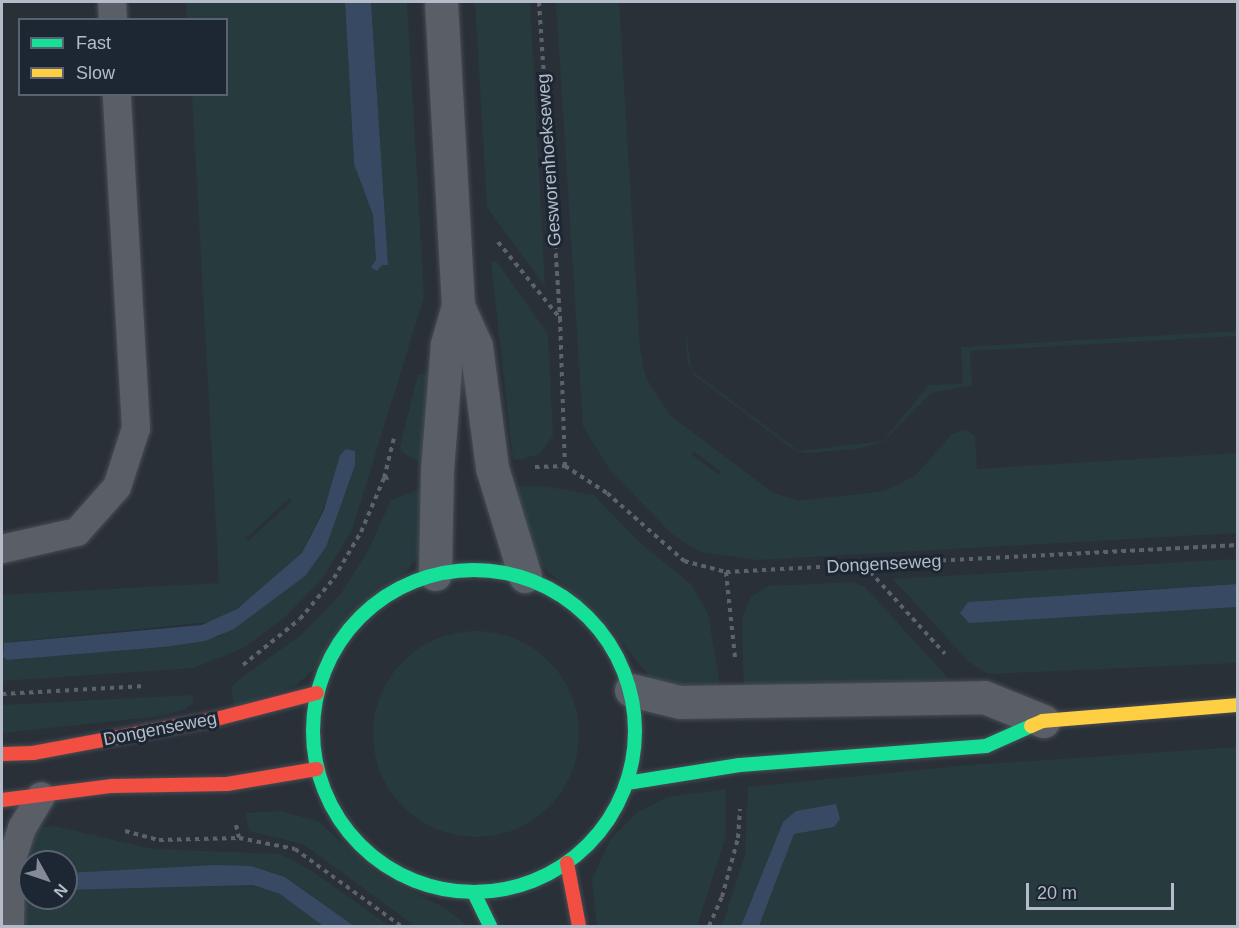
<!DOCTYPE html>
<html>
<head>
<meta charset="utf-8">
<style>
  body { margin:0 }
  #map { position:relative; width:1239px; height:928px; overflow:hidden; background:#2a3038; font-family:Arial,sans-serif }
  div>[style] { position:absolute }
  .green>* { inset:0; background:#273a3e }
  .round { border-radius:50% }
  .water>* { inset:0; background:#384963 }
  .path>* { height:4px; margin-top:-2px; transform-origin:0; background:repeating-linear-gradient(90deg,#5d636a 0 4.5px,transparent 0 9px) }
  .roads { filter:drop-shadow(0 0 2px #484c53) drop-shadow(0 0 2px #484c53) }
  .lane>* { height:28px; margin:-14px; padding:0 14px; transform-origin:14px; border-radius:14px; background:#5a5e66 }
  .street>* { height:33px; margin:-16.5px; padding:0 16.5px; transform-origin:16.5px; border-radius:16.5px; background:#5a5e66 }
  .fast>* { height:14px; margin:-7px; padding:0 7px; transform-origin:7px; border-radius:7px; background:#16e098 }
  .fast>.ring { margin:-7px; padding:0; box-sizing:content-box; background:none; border:14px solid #16e098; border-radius:50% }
  .slow>* { height:14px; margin:-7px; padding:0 7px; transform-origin:7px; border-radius:7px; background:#ffcf43 }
  .jam>* { height:14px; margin:-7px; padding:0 7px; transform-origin:7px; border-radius:7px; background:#f24e42 }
  span { translate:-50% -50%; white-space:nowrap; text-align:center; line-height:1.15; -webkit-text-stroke:6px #1d2633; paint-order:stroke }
  .street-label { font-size:18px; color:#b4bcc9 }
  .frame { position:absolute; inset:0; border:3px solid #b4bcc9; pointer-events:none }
  .legend { position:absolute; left:18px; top:18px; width:210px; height:78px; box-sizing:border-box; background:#1d2633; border:2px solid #59626f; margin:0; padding:8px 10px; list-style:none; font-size:18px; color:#b4bcc9 }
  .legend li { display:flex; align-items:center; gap:12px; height:30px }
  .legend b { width:30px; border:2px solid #59626f }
  .north { position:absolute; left:18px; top:850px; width:60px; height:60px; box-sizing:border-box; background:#1d2633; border:2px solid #59626f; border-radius:50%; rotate:130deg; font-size:16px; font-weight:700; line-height:24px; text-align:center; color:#b4bcc9 }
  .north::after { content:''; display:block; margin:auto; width:21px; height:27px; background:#848b96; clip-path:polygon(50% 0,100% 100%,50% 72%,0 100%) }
  .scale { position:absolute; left:1026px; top:883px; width:148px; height:27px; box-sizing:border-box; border:3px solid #b4bcc9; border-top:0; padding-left:8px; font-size:18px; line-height:21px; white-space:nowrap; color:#b4bcc9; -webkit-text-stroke:4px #1d2633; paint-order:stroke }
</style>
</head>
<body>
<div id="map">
  <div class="green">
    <div style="clip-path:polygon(evenodd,186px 2px,345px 2px,354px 164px,373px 215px,376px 260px,382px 265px,388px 265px,371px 2px,407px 2px,424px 297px,352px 530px,322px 579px,285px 617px,243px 648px,194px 668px,2px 681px,2px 654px,7px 660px,164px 647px,220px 636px,305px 576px,356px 458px,351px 449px,302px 553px,263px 590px,218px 621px,11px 642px,2px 647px,2px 595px,219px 583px,192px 95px,226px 94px,226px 20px,187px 19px,186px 2px,290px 498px,292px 501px,248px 541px,246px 538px,290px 498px)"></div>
    <div style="clip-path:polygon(475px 2px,530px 2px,545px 287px,487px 207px)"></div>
    <div style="clip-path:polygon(evenodd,556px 2px,619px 2px,640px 350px,646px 378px,671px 416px,772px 492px,798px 501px,885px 491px,916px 475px,952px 434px,966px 429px,975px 436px,977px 469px,1237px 453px,1237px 533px,757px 560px,700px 552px,672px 534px,610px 470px,583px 426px,556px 2px,694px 452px,720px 471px,721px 472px,718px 474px,692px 455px,694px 452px)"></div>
    <div style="clip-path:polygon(491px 261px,497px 262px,548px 334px,553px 436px,540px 454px,522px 459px,513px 460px)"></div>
    <div style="clip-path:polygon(686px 327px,691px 370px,799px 451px,883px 441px,929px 385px,963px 384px,961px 347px,1237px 331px,1238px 336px,970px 351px,972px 385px,931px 393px,883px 442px,857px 449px,808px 453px,801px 452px,795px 450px,790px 447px,694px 375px,690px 368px,687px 359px)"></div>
    <div style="clip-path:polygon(418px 374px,425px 374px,429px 380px,422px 463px,401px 452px,400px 447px)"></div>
    <div style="clip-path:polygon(543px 486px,594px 495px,640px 543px,691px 584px,708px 614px,721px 693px,662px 684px,649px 676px,601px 617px,548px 572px,537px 558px,518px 506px,516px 487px)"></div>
    <div style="clip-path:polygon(421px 489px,422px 549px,405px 574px,349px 619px,314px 669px,294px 687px,234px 707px,231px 688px,237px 681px,301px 635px,340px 595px,369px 549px,391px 500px)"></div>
    <div style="clip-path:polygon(1237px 559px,1237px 584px,1117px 591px,964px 621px,1237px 607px,1237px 663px,988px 674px,969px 662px,893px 579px)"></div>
    <div style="clip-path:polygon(853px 582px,865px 587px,949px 679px,744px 692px,742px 619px,751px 597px,768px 586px)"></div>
    <div class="round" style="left:373px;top:631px;width:206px;height:206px"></div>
    <div style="clip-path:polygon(192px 695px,194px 702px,185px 709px,162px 716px,2px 733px,2px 705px)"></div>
    <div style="clip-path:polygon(1237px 747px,1237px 926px,759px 926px,794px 834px,834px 827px,783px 822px,741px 926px,722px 926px,745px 855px,748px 787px,970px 765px)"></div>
    <div style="clip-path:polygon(726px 789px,725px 839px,697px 926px,597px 926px,592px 880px,610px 839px,638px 812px,667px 797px)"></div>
    <div style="clip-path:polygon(279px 811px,318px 821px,378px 874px,447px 909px,467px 926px,415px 926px,303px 844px,249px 831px,246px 813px)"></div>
    <div style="clip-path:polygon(54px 826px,152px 849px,280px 854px,312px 871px,389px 926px,354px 926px,286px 877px,251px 866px,66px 873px,66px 862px,30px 862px,30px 898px,66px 898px,66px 890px,253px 885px,280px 894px,323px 926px,38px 926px,2px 921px,2px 829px)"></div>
  </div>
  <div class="water">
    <div style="clip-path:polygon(345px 2px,371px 2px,388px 265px,382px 265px,377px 271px,371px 267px,376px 260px,373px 215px,354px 164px)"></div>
    <div style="clip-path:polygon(346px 449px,355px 451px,355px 465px,326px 547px,305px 576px,234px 629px,205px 641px,164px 647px,7px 660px,3px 657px,4px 643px,202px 625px,237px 609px,302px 553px,324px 510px,340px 455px)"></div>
    <div style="clip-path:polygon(1237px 584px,1237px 607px,969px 623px,960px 613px,968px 602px)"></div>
    <div style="clip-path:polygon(836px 804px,840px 819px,834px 827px,794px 834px,759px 926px,741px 926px,783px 822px,796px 811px)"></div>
    <div style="clip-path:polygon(216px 865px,251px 866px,285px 877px,354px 926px,323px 926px,280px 894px,253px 885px,66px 890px,66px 873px)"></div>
  </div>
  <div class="path">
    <div style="left:539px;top:2px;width:317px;rotate:86.2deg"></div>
    <div style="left:560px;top:318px;width:148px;rotate:88.1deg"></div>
    <div style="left:498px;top:242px;width:98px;rotate:50.8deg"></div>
    <div style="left:535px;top:467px;width:30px;rotate:-2deg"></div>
    <div style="left:565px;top:466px;width:50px;rotate:32.7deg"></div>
    <div style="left:607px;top:493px;width:103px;rotate:41.4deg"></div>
    <div style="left:684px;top:561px;width:43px;rotate:14.7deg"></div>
    <div style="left:726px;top:572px;width:513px;rotate:-3.02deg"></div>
    <div style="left:384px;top:478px;width:41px;rotate:-76deg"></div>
    <div style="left:864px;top:565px;width:120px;rotate:47.7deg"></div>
    <div style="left:726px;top:572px;width:86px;rotate:84deg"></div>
    <div style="left:243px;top:665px;width:73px;rotate:-38.9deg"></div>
    <div style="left:300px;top:619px;width:53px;rotate:-50.3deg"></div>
    <div style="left:334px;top:578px;width:53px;rotate:-59.6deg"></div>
    <div style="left:361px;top:532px;width:59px;rotate:-66.9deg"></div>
    <div style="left:384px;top:478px;width:9px;rotate:-6deg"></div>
    <div style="left:2px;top:694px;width:143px;rotate:-3.2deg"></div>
    <div style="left:236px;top:825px;width:13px;rotate:77deg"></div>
    <div style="left:239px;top:838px;width:57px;rotate:11.1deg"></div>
    <div style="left:295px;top:849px;width:131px;rotate:36deg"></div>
    <div style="left:125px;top:831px;width:35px;rotate:15deg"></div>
    <div style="left:159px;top:840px;width:80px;rotate:-1.4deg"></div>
    <div style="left:709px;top:926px;width:32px;rotate:-66deg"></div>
    <div style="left:722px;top:897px;width:61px;rotate:-74.8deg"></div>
    <div style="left:738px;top:838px;width:29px;rotate:-86deg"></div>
  </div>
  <div class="roads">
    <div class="lane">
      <div style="left:112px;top:2px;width:18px;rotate:87deg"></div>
      <div style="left:2px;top:549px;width:77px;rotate:-12.8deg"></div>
      <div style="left:77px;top:532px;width:60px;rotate:-48.4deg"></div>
      <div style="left:117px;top:487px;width:62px;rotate:-72.1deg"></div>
      <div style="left:136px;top:428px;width:335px;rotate:-93.3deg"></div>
      <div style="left:10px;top:926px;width:64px;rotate:-89.1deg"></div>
      <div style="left:11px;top:862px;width:36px;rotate:-72deg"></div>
      <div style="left:22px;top:828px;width:37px;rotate:-59deg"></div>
    </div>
    <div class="street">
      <div style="left:458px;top:306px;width:44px;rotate:65.8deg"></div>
      <div style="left:476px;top:346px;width:123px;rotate:82.5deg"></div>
      <div style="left:492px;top:468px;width:113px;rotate:73deg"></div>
      <div style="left:435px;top:574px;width:104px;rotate:-88.9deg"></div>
      <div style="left:437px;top:470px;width:126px;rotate:-85.5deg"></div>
      <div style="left:447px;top:344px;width:40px;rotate:-74deg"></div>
      <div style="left:458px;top:306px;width:304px;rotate:-93.2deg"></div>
      <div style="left:631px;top:690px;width:50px;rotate:13.8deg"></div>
      <div style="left:680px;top:702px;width:304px;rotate:-0.9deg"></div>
      <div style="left:984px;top:697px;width:64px;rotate:22.1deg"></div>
    </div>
    <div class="fast">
      <div class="ring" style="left:313px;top:570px;width:308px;height:308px"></div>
      <div style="left:627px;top:783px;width:114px;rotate:-9.1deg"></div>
      <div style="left:740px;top:765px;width:247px;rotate:-4.4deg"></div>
      <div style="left:986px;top:746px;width:49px;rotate:-24deg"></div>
      <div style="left:474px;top:893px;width:37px;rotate:64deg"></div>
    </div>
    <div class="slow">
      <div style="left:1031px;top:726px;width:13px;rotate:-23deg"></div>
      <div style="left:1043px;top:721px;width:196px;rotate:-4.7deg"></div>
    </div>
    <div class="jam">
      <div style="left:2px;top:754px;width:31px;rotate:-2deg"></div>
      <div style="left:33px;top:753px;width:190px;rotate:-10.6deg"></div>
      <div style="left:220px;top:718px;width:100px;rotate:-14.5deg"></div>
      <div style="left:2px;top:800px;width:111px;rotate:-7.3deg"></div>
      <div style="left:112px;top:786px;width:115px;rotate:-1deg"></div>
      <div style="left:227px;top:784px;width:91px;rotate:-9.5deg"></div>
      <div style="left:567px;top:863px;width:64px;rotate:79.2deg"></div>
    </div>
  </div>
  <div class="street-label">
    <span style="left:549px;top:160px;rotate:-94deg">Gesworenhoekseweg</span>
    <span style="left:884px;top:564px;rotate:-3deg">Dongenseweg</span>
    <span style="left:160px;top:729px;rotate:-11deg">Dongenseweg</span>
  </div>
  <div class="frame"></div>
  <ul class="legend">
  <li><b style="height:8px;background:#16e098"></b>Fast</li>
  <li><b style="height:8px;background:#ffcf43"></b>Slow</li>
  </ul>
  <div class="north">N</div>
  <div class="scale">20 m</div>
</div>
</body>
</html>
